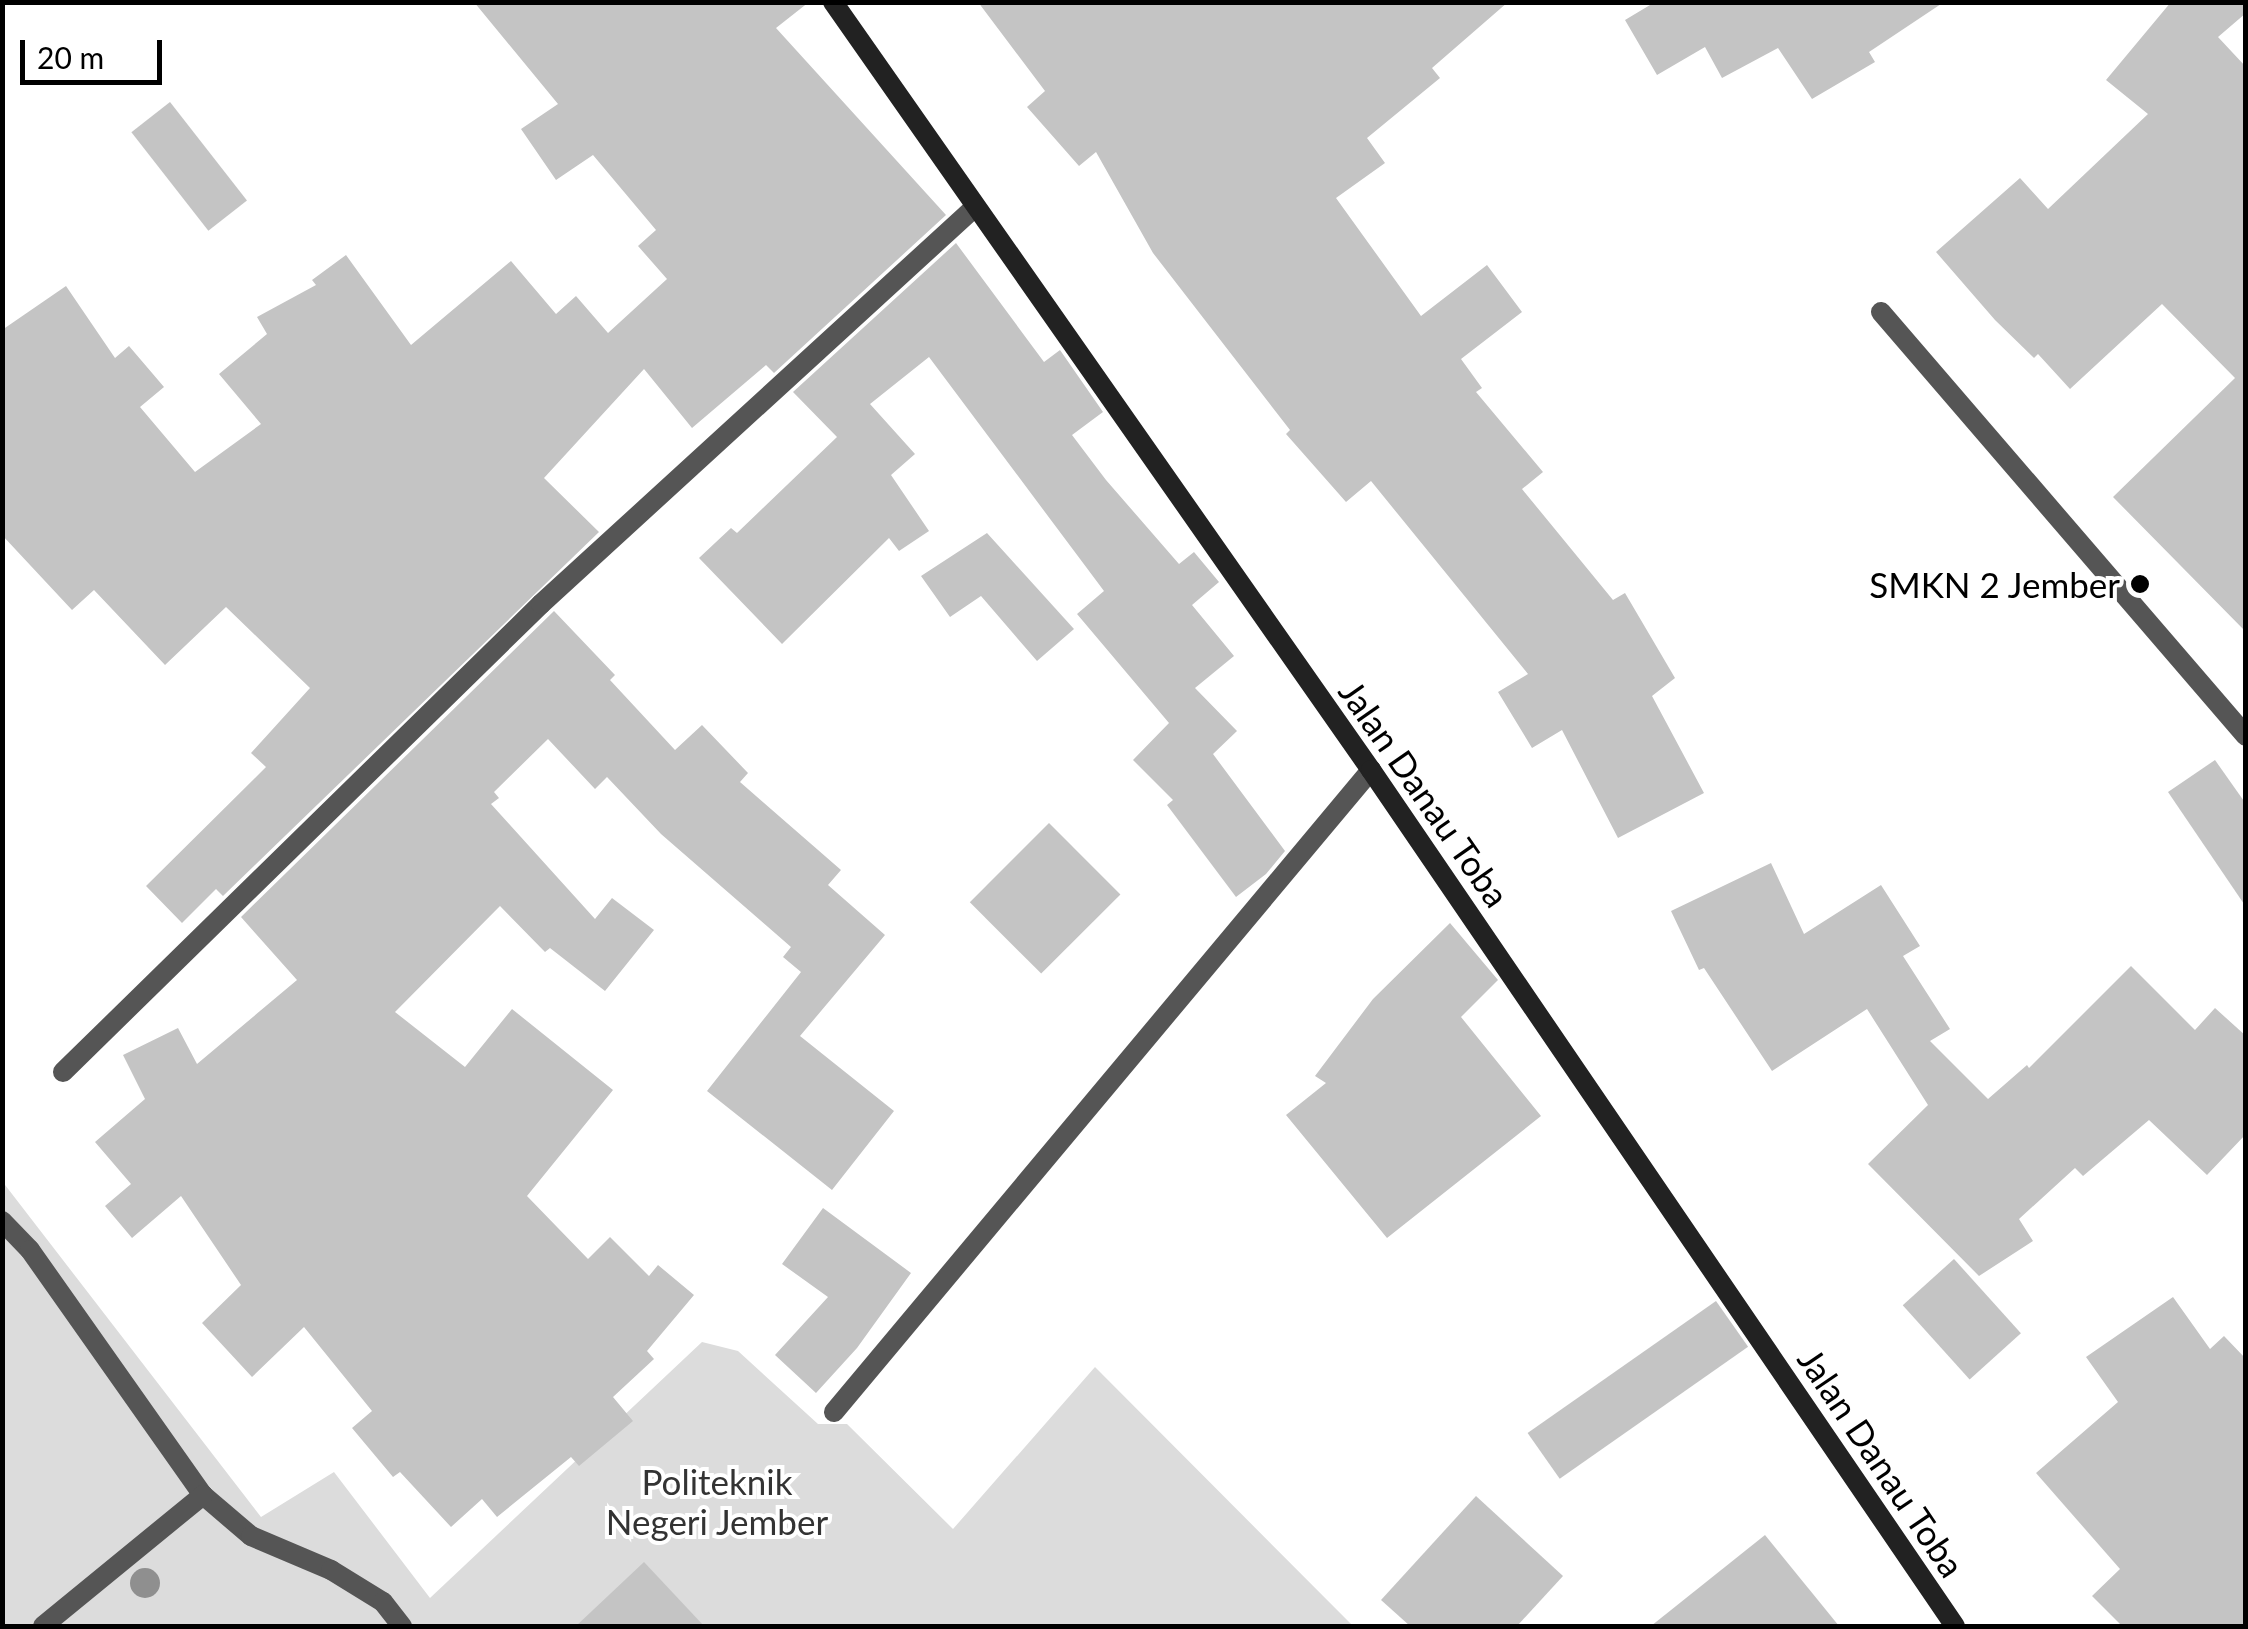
<!DOCTYPE html>
<html>
<head>
<meta charset="utf-8">
<style>
  body { margin:0 }
  #map { position:relative; width:2248px; height:1629px; overflow:hidden; background:#fff; font-family:Lato,sans-serif }
  div>[style] { position:absolute }
  .green>* { inset:0; background:#dcdcdc }
  .building>* { inset:0; background:#c4c4c4; transform-origin:0 0 }
  .lane>* { height:20px; margin:-10px; padding:0 10px; transform-origin:10px; border-radius:10px; background:#555 }
  .street>* { height:20px; margin:-10px; padding:0 10px; transform-origin:10px; border-radius:10px; background:#555 }
  .secondary>* { height:20px; margin:-10px; padding:0 10px; transform-origin:10px; border-radius:10px; background:#222 }
  .trees>* { width:30px; height:30px; margin:-15px; border-radius:50%; background:#8f8f8f }
  .dots>* { width:28px; height:28px; translate:-50% -50%; box-sizing:border-box; border:5px solid #fff; border-radius:50% }
  span { translate:-50% -50%; white-space:nowrap; text-align:center; line-height:1.15; -webkit-text-stroke:8px #fff; paint-order:stroke }
  .poi-label { font-size:35px; color:#000 }
  .right { translate:-100% -50%; text-align:right }
  .street-label { font-size:35px; color:#000 }
  .park-label { font-size:35px; color:#333 }
  .frame { position:absolute; inset:0; border:5px solid #000; pointer-events:none }
  .scale { position:absolute; left:20px; top:40px; width:142px; height:45px; box-sizing:border-box; border:5px solid #000; border-top:0; padding-left:12px; font-size:30px; line-height:35px; white-space:nowrap; color:#000; -webkit-text-stroke:8px #fff; paint-order:stroke }
</style>
</head>
<body>
<div id="map">
  <div class="green">
    <div style="clip-path:polygon(2px 1181px,261px 1517px,334px 1472px,430px 1598px,702px 1342px,738px 1351px,818px 1424px,847px 1424px,953px 1529px,1095px 1367px,1353px 1626px,3px 1626px)"></div>
  </div>
  <div class="building">
    <div style="clip-path:polygon(474px 2px,809px 2px,776px 28px,946px 215px,774px 373px,766px 365px,692px 428px,644px 369px,544px 478px,599px 532px,223px 896px,216px 889px,182px 923px,146px 886px,266px 767px,251px 753px,310px 688px,226px 607px,165px 665px,94px 590px,72px 610px,2px 535px,2px 330px,66px 286px,115px 358px,129px 346px,164px 387px,140px 407px,195px 472px,261px 424px,219px 374px,267px 334px,257px 317px,316px 285px,312px 280px,346px 255px,411px 345px,511px 261px,556px 314px,576px 296px,608px 333px,667px 279px,638px 246px,656px 230px,593px 155px,556px 180px,521px 129px,558px 104px)"></div>
    <div style="clip-path:polygon(978px 2px,1508px 2px,1432px 68px,1440px 78px,1367px 138px,1385px 163px,1336px 198px,1421px 316px,1487px 265px,1522px 312px,1461px 359px,1482px 388px,1476px 392px,1543px 472px,1522px 489px,1613px 600px,1625px 593px,1675px 678px,1652px 696px,1704px 793px,1618px 838px,1562px 730px,1532px 748px,1498px 692px,1528px 674px,1371px 481px,1346px 502px,1286px 434px,1290px 430px,1153px 253px,1096px 152px,1079px 166px,1027px 107px,1045px 91px)"></div>
    <div style="clip-path:polygon(1655px 2px,1944px 2px,1869px 52px,1875px 62px,1812px 99px,1778px 48px,1722px 78px,1705px 47px,1657px 75px,1625px 20px)"></div>
    <div style="clip-path:polygon(2171px 2px,2246px 2px,2246px 13px,2218px 37px,2246px 67px,2246px 632px,2113px 497px,2235px 378px,2162px 304px,2070px 389px,2038px 354px,2034px 358px,1995px 320px,1936px 252px,2020px 178px,2048px 209px,2148px 114px,2106px 80px)"></div>
    <div style="left:170px;top:102px;width:125px;height:49px;rotate:52deg"></div>
    <div style="clip-path:polygon(956px 243px,1044px 362px,1060px 350px,1103px 412px,1072px 435px,1106px 480px,1179px 564px,1194px 552px,1219px 582px,1192px 605px,1234px 656px,1195px 688px,1237px 731px,1213px 754px,1285px 851px,1266px 874px,1236px 897px,1167px 805px,1173px 800px,1133px 760px,1169px 723px,1077px 614px,1104px 591px,929px 357px,870px 404px,915px 454px,891px 475px,929px 531px,899px 551px,889px 538px,782px 644px,699px 558px,731px 528px,737px 533px,837px 437px,793px 392px)"></div>
    <div style="clip-path:polygon(987px 533px,1074px 629px,1037px 661px,981px 596px,950px 617px,921px 576px)"></div>
    <div style="clip-path:polygon(554px 611px,615px 675px,610px 680px,675px 750px,702px 725px,748px 773px,740px 782px,841px 870px,828px 885px,885px 935px,800px 1036px,894px 1111px,832px 1190px,707px 1091px,801px 972px,783px 957px,791px 947px,661px 834px,607px 777px,595px 789px,548px 739px,494px 792px,499px 798px,491px 804px,595px 919px,612px 898px,654px 930px,605px 991px,550px 948px,545px 952px,500px 906px,395px 1012px,465px 1067px,512px 1009px,613px 1090px,527px 1196px,588px 1259px,610px 1237px,649px 1276px,658px 1265px,694px 1295px,647px 1351px,654px 1359px,613px 1397px,633px 1421px,579px 1466px,571px 1457px,497px 1517px,482px 1499px,451px 1527px,400px 1472px,393px 1477px,352px 1428px,372px 1411px,304px 1327px,252px 1377px,202px 1323px,241px 1285px,181px 1196px,132px 1238px,105px 1206px,131px 1184px,95px 1142px,145px 1099px,123px 1055px,178px 1028px,197px 1064px,297px 980px,241px 917px)"></div>
    <div style="clip-path:polygon(2215px 760px,2246px 804px,2246px 907px,2168px 792px)"></div>
    <div style="left:1049px;top:823px;width:101px;height:112px;rotate:45deg"></div>
    <div style="clip-path:polygon(1771px 863px,1804px 934px,1881px 885px,1920px 946px,1903px 956px,1950px 1029px,1930px 1041px,1988px 1099px,2027px 1065px,2029px 1068px,2131px 966px,2195px 1030px,2215px 1008px,2246px 1036px,2246px 1134px,2207px 1175px,2149px 1120px,2083px 1176px,2075px 1168px,2019px 1219px,2033px 1241px,1979px 1276px,1868px 1164px,1928px 1105px,1867px 1009px,1772px 1071px,1704px 968px,1699px 970px,1671px 911px)"></div>
    <div style="clip-path:polygon(1450px 923px,1498px 980px,1461px 1017px,1541px 1116px,1387px 1238px,1286px 1115px,1326px 1083px,1315px 1076px,1373px 999px)"></div>
    <div style="clip-path:polygon(823px 1208px,911px 1273px,857px 1348px,816px 1393px,775px 1355px,828px 1297px,782px 1264px)"></div>
    <div style="left:1954px;top:1259px;width:100px;height:69px;rotate:48deg"></div>
    <div style="clip-path:polygon(2173px 1297px,2210px 1349px,2224px 1336px,2246px 1359px,2246px 1626px,2122px 1626px,2092px 1596px,2120px 1569px,2036px 1473px,2118px 1402px,2086px 1357px)"></div>
    <div style="left:1716px;top:1301px;width:56px;height:230px;rotate:55deg"></div>
    <div style="clip-path:polygon(1476px 1496px,1563px 1576px,1517px 1626px,1410px 1626px,1381px 1600px)"></div>
    <div style="clip-path:polygon(1765px 1535px,1839px 1626px,1651px 1626px)"></div>
    <div style="clip-path:polygon(644px 1562px,704px 1626px,576px 1626px)"></div>
  </div>
  <div class="lane">
    <div style="left:2px;top:1221px;width:40px;rotate:46deg"></div>
    <div style="left:30px;top:1250px;width:300px;rotate:54.8deg"></div>
    <div style="left:203px;top:1495px;width:63px;rotate:40.5deg"></div>
    <div style="left:251px;top:1536px;width:87px;rotate:23deg"></div>
    <div style="left:331px;top:1570px;width:61px;rotate:31.6deg"></div>
    <div style="left:383px;top:1602px;width:31px;rotate:52deg"></div>
    <div style="left:43px;top:1626px;width:207px;rotate:-39.3deg"></div>
  </div>
  <div class="street">
    <div style="left:1881px;top:312px;width:559px;rotate:49.28deg"></div>
    <div style="left:63px;top:1072px;width:669px;rotate:-44.39deg"></div>
    <div style="left:541px;top:604px;width:588px;rotate:-42.45deg"></div>
    <div style="left:834px;top:1412px;width:837px;rotate:-50.09deg"></div>
  </div>
  <div class="secondary">
    <div style="left:833px;top:2px;width:938px;rotate:54.99deg"></div>
    <div style="left:1371px;top:770px;width:1036px;rotate:55.7deg"></div>
  </div>
  <div class="trees">
    <div style="left:145px;top:1583px"></div>
  </div>
  <div class="dots">
    <div style="left:2140px;top:584px;background:#000"></div>
  </div>
  <div class="poi-label">
    <span class="right" style="left:2120px;top:584px">SMKN 2 Jember</span>
  </div>
  <div class="street-label">
    <span style="left:1425px;top:793px;rotate:55deg">Jalan Danau Toba</span>
    <span style="left:1882px;top:1462px;rotate:56deg">Jalan Danau Toba</span>
  </div>
  <div class="park-label">
    <span style="left:717px;top:1501px">Politeknik<br>Negeri Jember</span>
  </div>
  <div class="frame"></div>
  <div class="scale">20 m</div>
</div>
</body>
</html>
